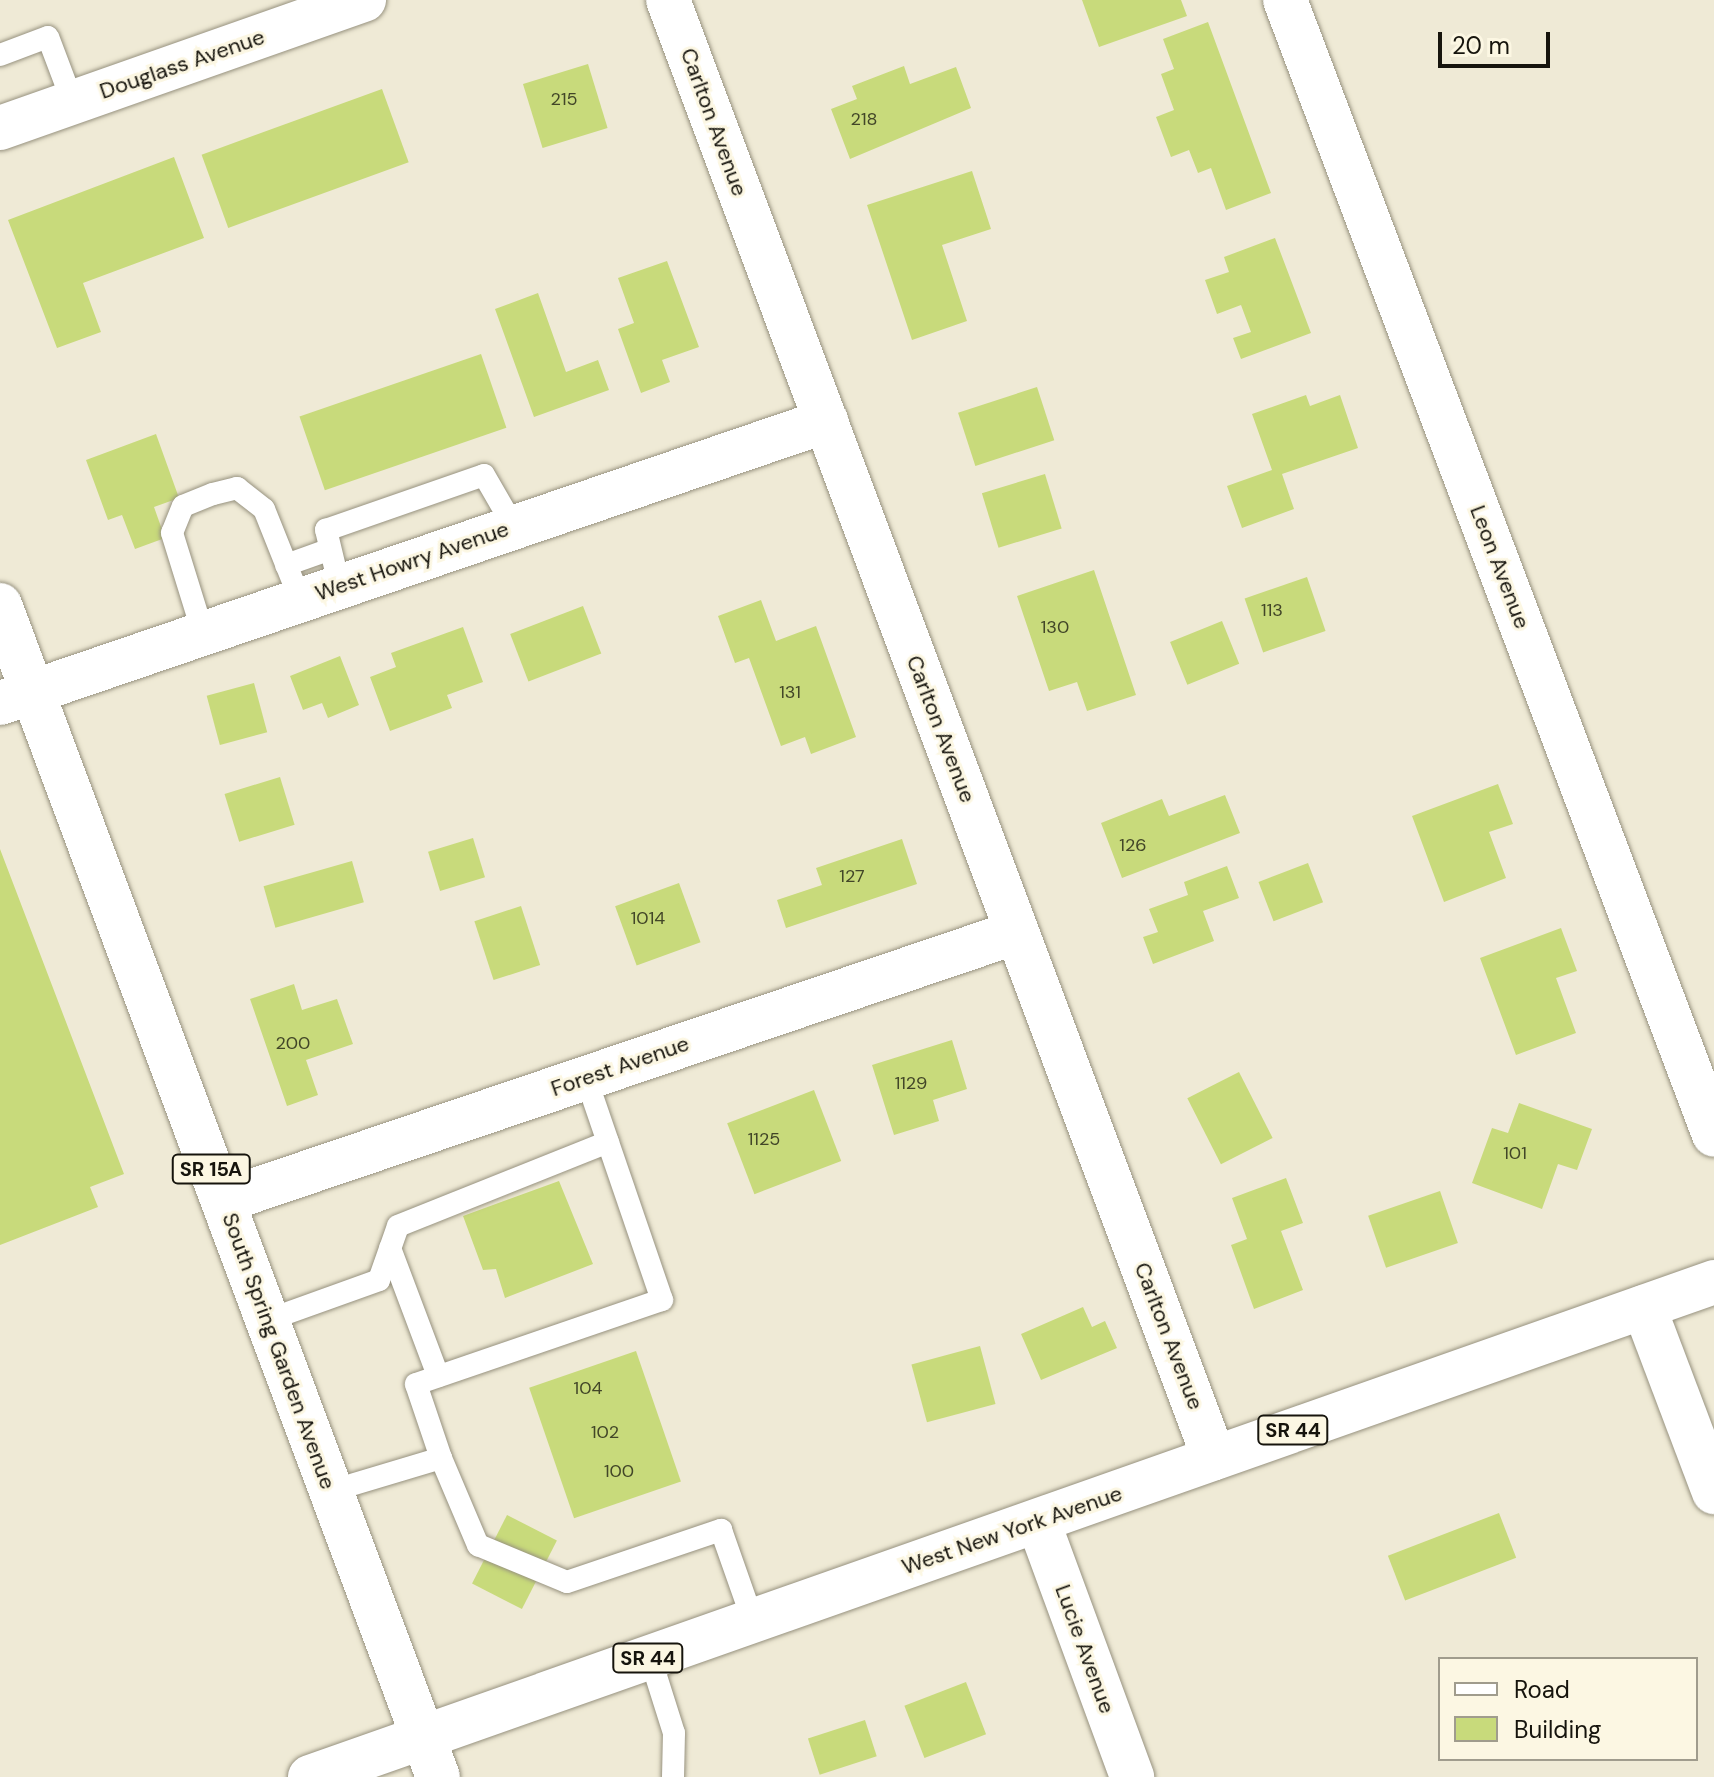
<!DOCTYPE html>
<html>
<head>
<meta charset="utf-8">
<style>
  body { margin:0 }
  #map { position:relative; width:1714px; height:1777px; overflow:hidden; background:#efead6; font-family:"DM Sans",sans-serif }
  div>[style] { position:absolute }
  .building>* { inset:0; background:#c8da7b; transform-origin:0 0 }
  .roads { filter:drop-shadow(0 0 2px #97927f) drop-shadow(0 0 2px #97927f) }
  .lane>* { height:22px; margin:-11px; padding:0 11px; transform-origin:11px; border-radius:11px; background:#fff }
  .street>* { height:44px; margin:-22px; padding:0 22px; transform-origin:22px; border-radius:22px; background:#fff }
  .primary>* { height:44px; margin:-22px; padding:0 22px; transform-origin:22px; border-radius:22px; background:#fff }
  .highway>* { height:44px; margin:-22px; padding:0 22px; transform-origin:22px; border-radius:22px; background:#fff }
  span { translate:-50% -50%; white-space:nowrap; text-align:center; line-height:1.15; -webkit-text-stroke:6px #fcf7e3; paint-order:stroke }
  .number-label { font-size:18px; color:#424628 }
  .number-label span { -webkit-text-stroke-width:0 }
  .shield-label span { padding:2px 6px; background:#fcf7e3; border:2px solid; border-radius:6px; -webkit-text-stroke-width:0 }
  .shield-label { font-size:20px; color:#16140d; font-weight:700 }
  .street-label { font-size:22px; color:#16140d }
  .legend { position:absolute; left:1438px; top:1657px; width:260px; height:104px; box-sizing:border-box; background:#fcf7e3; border:2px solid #a09c8d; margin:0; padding:10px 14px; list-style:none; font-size:24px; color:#16140d }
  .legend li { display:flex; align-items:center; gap:16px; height:40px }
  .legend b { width:40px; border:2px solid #a09c8d }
  .scale { position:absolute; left:1438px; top:32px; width:112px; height:36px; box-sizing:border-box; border:4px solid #16140d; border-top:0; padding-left:10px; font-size:24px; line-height:28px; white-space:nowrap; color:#16140d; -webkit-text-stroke:6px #fcf7e3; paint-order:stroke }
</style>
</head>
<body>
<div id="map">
  <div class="building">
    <div style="clip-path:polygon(1082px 0,1181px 0,1187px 16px,1099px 47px)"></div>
    <div style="clip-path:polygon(1208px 22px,1271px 193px,1226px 210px,1211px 168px,1198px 173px,1189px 150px,1171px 157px,1156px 117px,1174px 110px,1161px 74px,1174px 69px,1163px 39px)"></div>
    <div style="left:588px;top:64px;width:67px;height:68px;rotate:73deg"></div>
    <div style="clip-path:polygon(904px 66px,910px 84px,956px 67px,971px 108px,850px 159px,831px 109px,857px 99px,852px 86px)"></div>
    <div style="left:382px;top:89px;width:78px;height:192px;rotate:70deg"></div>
    <div style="clip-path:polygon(174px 157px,204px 238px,83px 283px,101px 332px,57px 348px,8px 220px)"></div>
    <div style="clip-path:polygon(972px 171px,991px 229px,942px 245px,967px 321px,912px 340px,867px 205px)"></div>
    <div style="clip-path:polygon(1275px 238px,1311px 333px,1241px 359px,1233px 338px,1251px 332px,1241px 305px,1217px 314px,1205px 280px,1229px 272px,1224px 257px)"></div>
    <div style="clip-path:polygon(667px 261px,699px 347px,662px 360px,670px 382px,641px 393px,618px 329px,634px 323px,618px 278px)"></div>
    <div style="clip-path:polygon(538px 293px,566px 372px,598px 360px,609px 390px,534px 417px,495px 309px)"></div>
    <div style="left:481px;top:354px;width:78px;height:192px;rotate:71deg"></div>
    <div style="left:1037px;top:387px;width:56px;height:83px;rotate:72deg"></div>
    <div style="clip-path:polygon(1306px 395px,1310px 406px,1340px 395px,1358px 448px,1282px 474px,1294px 509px,1242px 528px,1227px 486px,1272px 470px,1252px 414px)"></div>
    <div style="clip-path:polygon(156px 434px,179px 498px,154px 507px,165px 538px,135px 549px,122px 515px,108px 520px,86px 460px)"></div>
    <div style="left:1045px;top:474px;width:57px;height:66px;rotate:73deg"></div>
    <div style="clip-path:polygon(1094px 570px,1136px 695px,1087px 711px,1077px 682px,1049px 691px,1017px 596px)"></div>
    <div style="left:1307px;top:577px;width:57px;height:66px;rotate:71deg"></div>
    <div style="clip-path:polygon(761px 600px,776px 641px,816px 626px,856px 737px,811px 754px,805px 737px,781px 746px,749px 658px,735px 663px,718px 616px)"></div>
    <div style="left:583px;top:606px;width:51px;height:78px;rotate:69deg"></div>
    <div style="left:1222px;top:621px;width:46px;height:56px;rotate:68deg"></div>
    <div style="clip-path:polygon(463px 627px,483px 682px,447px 695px,452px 708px,390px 731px,370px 677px,396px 667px,391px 653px)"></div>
    <div style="clip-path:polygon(340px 656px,359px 705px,328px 718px,322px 703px,303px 710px,290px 676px)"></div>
    <div style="left:254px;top:683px;width:51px;height:49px;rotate:75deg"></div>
    <div style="left:280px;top:777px;width:50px;height:58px;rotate:73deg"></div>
    <div style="clip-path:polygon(1498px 784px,1513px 824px,1489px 832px,1506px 878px,1444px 902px,1412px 816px)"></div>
    <div style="clip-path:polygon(1225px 795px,1240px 833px,1122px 878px,1101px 823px,1162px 799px,1169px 816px)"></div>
    <div style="left:473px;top:838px;width:41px;height:47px;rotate:73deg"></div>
    <div style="clip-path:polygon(902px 839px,917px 884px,786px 928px,777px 900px,822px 885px,816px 868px)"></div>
    <div style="clip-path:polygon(0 849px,124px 1174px,90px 1187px,98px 1207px,0 1245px)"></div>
    <div style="left:352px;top:861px;width:43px;height:92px;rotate:74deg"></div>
    <div style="left:1308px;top:863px;width:42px;height:53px;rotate:69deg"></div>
    <div style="clip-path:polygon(1227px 866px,1239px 898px,1203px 911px,1214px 941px,1153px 964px,1143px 937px,1158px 932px,1149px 909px,1188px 895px,1184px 882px)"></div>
    <div style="left:679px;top:883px;width:63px;height:68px;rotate:70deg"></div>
    <div style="left:521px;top:906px;width:62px;height:49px;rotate:72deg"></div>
    <div style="clip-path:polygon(1561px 928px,1577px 971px,1556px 978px,1576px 1033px,1516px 1055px,1480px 958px)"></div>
    <div style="clip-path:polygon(294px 984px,302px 1010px,337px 999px,353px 1044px,306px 1060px,318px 1095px,287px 1106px,250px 999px)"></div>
    <div style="clip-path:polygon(952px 1040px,967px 1089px,933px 1100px,939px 1121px,894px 1135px,872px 1065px)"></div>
    <div style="left:1239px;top:1072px;width:74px;height:58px;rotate:63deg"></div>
    <div style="left:814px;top:1090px;width:76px;height:93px;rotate:69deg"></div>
    <div style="clip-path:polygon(1519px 1103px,1592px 1129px,1577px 1170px,1558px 1164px,1542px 1209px,1472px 1183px,1492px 1128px,1508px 1133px)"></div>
    <div style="clip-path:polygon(1286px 1178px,1303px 1223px,1281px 1231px,1303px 1290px,1254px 1309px,1231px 1245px,1247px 1239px,1232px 1198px)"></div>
    <div style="clip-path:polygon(559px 1181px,593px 1264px,505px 1298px,496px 1269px,483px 1270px,463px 1216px)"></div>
    <div style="left:1440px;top:1191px;width:55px;height:76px;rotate:71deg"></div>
    <div style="clip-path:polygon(1083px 1307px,1092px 1327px,1105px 1321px,1117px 1348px,1041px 1380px,1021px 1334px)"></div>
    <div style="left:980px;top:1346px;width:60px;height:71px;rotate:75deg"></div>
    <div style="left:636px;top:1351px;width:138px;height:113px;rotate:71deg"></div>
    <div style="left:1499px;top:1513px;width:48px;height:119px;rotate:69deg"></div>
    <div style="left:507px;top:1515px;width:56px;height:77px;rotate:27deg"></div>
    <div style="left:966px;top:1682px;width:56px;height:66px;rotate:69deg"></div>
    <div style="left:865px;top:1720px;width:38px;height:60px;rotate:72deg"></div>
  </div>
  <div class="roads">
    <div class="lane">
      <div style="left:0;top:55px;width:51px;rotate:-20.6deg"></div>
      <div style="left:48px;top:37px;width:71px;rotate:69.3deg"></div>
      <div style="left:286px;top:565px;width:45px;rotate:-19.7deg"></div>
      <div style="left:339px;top:584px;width:56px;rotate:-103.5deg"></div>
      <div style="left:326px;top:530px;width:167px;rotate:-19.2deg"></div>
      <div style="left:484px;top:475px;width:60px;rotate:60deg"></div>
      <div style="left:203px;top:633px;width:105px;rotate:-107.2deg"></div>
      <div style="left:172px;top:533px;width:29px;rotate:-68deg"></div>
      <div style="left:183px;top:506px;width:32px;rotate:-22deg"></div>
      <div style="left:213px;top:494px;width:25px;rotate:-14deg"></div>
      <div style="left:237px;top:488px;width:34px;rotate:38deg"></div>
      <div style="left:264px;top:509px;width:97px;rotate:68.2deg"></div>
      <div style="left:390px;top:1248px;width:137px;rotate:69.4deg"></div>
      <div style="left:268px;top:1320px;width:118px;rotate:-19.8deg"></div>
      <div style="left:379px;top:1280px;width:57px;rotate:-70.6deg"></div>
      <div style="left:398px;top:1226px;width:226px;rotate:-21.8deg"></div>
      <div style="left:441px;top:1458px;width:78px;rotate:-108.7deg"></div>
      <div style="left:416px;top:1384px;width:260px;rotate:-18.9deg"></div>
      <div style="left:662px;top:1300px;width:235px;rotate:-108.9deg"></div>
      <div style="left:331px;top:1491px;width:115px;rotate:-16.7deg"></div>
      <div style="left:441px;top:1458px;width:95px;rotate:67deg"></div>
      <div style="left:478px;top:1545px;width:96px;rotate:22.6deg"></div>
      <div style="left:567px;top:1582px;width:163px;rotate:-18.7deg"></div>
      <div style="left:721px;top:1530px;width:96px;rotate:70.6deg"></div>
      <div style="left:650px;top:1657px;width:80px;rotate:72.5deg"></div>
      <div style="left:674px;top:1733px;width:44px;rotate:91.3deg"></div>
    </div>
    <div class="street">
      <div style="left:668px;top:0;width:1557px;rotate:69.47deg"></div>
      <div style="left:1285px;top:0;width:1213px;rotate:69.29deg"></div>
      <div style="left:0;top:128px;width:386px;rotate:-19.4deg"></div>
      <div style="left:0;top:703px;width:873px;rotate:-18.85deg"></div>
      <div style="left:223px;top:1201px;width:838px;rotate:-18.72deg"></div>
      <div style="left:1644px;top:1307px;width:198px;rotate:69.3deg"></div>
      <div style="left:1038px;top:1521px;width:273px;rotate:69.8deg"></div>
    </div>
    <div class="primary">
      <div style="left:310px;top:1777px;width:1489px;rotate:-19.42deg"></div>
    </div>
    <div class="highway">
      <div style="left:0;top:605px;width:1251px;rotate:69.51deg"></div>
    </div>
  </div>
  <div class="number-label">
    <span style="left:564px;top:99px">215</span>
    <span style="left:864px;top:119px">218</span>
    <span style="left:1272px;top:610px">113</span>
    <span style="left:1055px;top:627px">130</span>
    <span style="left:790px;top:692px">131</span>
    <span style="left:1133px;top:845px">126</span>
    <span style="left:852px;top:876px">127</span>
    <span style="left:648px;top:918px">1014</span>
    <span style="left:293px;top:1043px">200</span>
    <span style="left:911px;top:1083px">1129</span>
    <span style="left:764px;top:1139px">1125</span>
    <span style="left:1515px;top:1153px">101</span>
    <span style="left:588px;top:1388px">104</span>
    <span style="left:605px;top:1432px">102</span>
    <span style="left:619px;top:1471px">100</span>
  </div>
  <div class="shield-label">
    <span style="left:211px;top:1169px">SR 15A</span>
    <span style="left:1293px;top:1430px">SR 44</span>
    <span style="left:648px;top:1658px">SR 44</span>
  </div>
  <div class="street-label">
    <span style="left:182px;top:64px;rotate:-19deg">Douglass Avenue</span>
    <span style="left:714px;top:122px;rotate:70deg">Carlton Avenue</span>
    <span style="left:412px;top:561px;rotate:-19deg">West Howry Avenue</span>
    <span style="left:1500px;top:567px;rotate:69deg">Leon Avenue</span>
    <span style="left:941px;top:729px;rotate:69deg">Carlton Avenue</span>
    <span style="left:620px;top:1066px;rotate:-19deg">Forest Avenue</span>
    <span style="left:1169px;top:1336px;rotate:69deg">Carlton Avenue</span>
    <span style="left:279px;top:1351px;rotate:70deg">South Spring Garden Avenue</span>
    <span style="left:1012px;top:1530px;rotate:-19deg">West New York Avenue</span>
    <span style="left:1085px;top:1649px;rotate:70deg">Lucie Avenue</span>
  </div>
  <ul class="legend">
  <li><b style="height:10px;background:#fff"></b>Road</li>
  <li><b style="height:22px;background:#c8da7b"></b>Building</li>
  </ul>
  <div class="scale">20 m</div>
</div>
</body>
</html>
